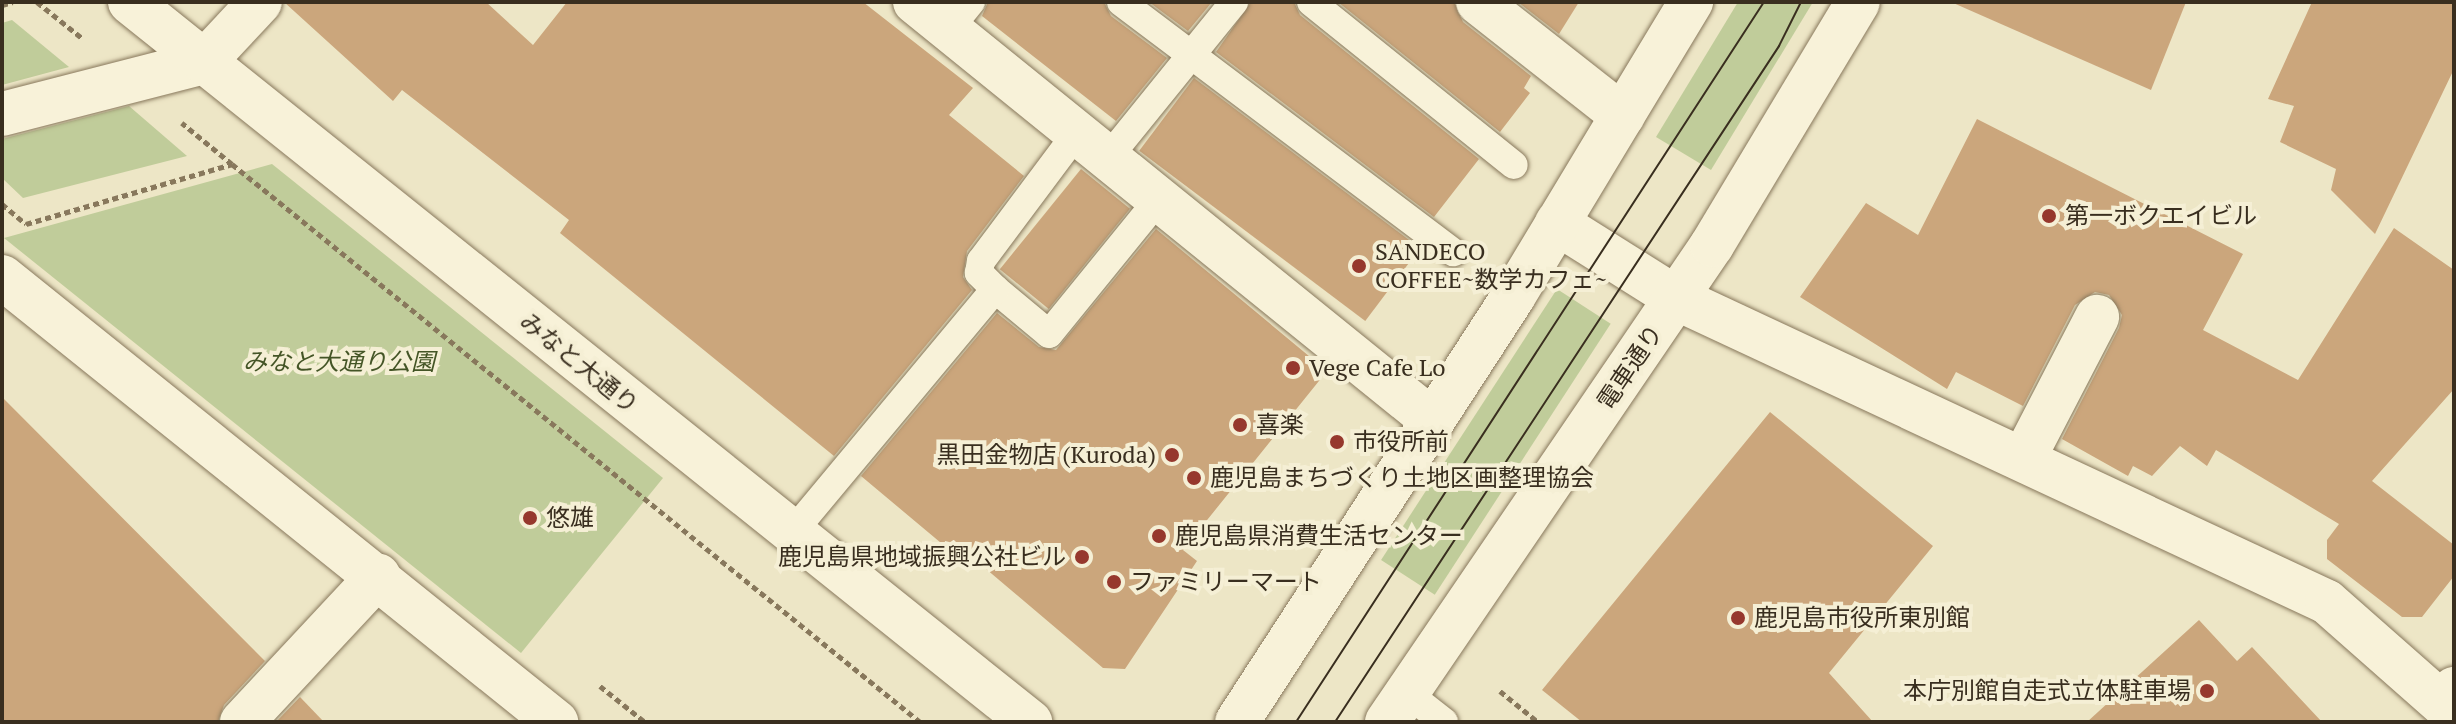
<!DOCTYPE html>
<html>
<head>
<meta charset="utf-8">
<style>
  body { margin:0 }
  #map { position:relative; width:2456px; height:724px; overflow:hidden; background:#ede6c6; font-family:"PT Serif","Noto Sans JP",serif }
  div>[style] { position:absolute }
  .green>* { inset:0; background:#c0cc9a; transform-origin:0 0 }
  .building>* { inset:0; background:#cba67c; transform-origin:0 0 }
  .path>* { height:5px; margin-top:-2.5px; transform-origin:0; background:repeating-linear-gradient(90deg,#88785c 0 6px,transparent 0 10px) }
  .roads { filter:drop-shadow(0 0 2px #88785c) drop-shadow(0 0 2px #88785c) }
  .lane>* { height:28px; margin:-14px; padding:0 14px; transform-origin:14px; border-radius:14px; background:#f8f2d9 }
  .street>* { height:44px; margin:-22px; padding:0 22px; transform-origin:22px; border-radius:22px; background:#f8f2d9 }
  .secondary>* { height:44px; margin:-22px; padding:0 22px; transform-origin:22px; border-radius:22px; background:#f8f2d9 }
  .tram>* { height:2px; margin:-1px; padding:0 1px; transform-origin:1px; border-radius:1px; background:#392e1f }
  .dots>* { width:22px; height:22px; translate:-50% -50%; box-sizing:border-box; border:4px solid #f5efd5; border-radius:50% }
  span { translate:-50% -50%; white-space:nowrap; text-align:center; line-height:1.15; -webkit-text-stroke:8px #f5efd5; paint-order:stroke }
  .poi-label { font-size:24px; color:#392e1f }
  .left { translate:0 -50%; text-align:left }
  .right { translate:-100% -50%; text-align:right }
  .park-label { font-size:24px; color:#445526; font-style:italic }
  .street-label { font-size:24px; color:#392e1f }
  .frame { position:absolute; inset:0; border:4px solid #392e1f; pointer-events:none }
</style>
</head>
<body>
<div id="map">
  <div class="green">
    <div style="clip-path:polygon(1738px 2px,1813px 2px,1711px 170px,1656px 137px)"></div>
    <div style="clip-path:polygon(12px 20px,69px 67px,2px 85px,2px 23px)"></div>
    <div style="clip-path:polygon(129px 106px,187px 156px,23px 198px,2px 178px,2px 139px)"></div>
    <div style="clip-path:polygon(272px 164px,663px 478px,521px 653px,4px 238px)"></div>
    <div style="left:1557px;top:289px;width:64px;height:323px;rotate:33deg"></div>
  </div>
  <div class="building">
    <div style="clip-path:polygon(284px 2px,486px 2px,533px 45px,567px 2px,863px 2px,973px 88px,949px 115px,1024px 176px,967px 251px,963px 277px,972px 290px,834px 456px,560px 233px,569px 220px,402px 90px,393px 101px)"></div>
    <div style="clip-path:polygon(988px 2px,1104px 2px,1111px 16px,1167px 58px,1116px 121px,982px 16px)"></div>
    <div style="clip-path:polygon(1149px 2px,1212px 2px,1188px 31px)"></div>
    <div style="clip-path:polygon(1251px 2px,1294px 2px,1300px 15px,1479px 159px,1434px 217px,1216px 52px)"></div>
    <div style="clip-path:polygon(1338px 2px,1454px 2px,1463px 22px,1531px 76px,1524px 88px,1530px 93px,1500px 132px)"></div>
    <div style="clip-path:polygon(1518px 2px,1579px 2px,1559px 34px)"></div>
    <div style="clip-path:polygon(1951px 2px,2186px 2px,2151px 90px)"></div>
    <div style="clip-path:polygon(2312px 2px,2454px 2px,2454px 69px,2375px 234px,2331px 190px,2336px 169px,2280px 142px,2294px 106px,2268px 99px)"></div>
    <div style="left:1194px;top:78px;width:283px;height:91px;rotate:37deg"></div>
    <div style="clip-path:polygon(1977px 119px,2243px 254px,2203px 330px,2298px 380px,2394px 228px,2454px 270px,2454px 389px,2372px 481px,2454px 545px,2454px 576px,2422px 617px,2402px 617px,2327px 559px,2327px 540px,2339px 524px,2216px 450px,2207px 466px,2180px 446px,2152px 476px,2133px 466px,2128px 476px,2062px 439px,2119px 328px,2122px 315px,2109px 295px,2095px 292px,2075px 305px,2023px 406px,1956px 372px,1947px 389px,1800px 297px,1866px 203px,1918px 235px)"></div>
    <div style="left:1081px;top:169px;width:63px;height:129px;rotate:39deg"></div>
    <div style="clip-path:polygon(1156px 229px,1327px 371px,1183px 550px,1197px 561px,1125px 669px,1103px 668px,953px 541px,947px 548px,861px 476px,997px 313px,1039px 347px,1056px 350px)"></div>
    <div style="clip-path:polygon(2px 397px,265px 661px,224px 705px,218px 722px,2px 722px)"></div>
    <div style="clip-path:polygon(1770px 412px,1933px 546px,1829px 673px,1873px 722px,1582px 722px,1542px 690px)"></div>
    <div style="clip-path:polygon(2199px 620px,2237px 661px,2252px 647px,2322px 722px,2087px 722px)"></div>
    <div style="clip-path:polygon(300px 697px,324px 722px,276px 722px)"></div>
  </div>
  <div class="path">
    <div style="left:37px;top:2px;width:58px;rotate:38.7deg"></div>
    <div style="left:2px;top:5px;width:11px;rotate:-15deg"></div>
    <div style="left:232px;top:164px;width:886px;rotate:39.04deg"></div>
    <div style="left:2px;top:204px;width:31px;rotate:40deg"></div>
    <div style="left:26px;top:224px;width:215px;rotate:-16.2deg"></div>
    <div style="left:232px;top:164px;width:65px;rotate:-140.6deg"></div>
    <div style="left:600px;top:686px;width:58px;rotate:38.7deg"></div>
    <div style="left:1500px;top:691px;width:49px;rotate:39.2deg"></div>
  </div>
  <div class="roads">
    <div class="lane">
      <div style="left:1121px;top:2px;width:416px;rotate:37deg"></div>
      <div style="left:1311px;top:2px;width:260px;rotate:38.8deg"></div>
      <div style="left:949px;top:29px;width:35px;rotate:-51deg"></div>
      <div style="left:1107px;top:159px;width:202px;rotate:-51deg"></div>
      <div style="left:995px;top:289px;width:70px;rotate:39.8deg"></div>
      <div style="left:1049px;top:334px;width:173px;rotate:-50.9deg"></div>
      <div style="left:791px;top:534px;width:319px;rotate:-50.2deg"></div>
      <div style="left:995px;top:289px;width:23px;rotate:-135deg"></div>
      <div style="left:979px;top:273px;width:12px;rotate:-81deg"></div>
      <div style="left:981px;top:261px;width:159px;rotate:-53.2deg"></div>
      <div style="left:1407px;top:693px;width:47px;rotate:38.1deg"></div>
    </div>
    <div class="street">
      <div style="left:915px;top:2px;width:665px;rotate:38.96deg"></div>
      <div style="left:1478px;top:2px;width:184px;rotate:38.2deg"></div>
      <div style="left:2px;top:114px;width:209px;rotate:-14.4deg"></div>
      <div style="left:204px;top:62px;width:82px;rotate:-47deg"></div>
      <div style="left:1557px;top:223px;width:141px;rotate:32.2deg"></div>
      <div style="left:1676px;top:298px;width:718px;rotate:25.03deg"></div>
      <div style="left:2327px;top:602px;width:169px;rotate:41.4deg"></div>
      <div style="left:2024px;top:458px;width:159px;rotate:-62.6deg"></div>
      <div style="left:242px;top:722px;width:200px;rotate:-47deg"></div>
    </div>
    <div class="secondary">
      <div style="left:130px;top:2px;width:1153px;rotate:38.66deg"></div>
      <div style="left:2px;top:277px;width:711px;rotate:38.77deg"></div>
      <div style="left:2443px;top:703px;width:18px;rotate:-52deg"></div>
      <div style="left:1237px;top:722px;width:507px;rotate:-57deg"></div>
      <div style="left:1513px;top:297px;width:345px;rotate:-58.9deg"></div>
      <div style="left:1387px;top:722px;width:577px;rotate:-55.73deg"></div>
      <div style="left:1712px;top:245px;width:283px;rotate:-59deg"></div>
    </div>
  </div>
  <div class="tram">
    <div style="left:1296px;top:722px;width:859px;rotate:-56.98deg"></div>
    <div style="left:1335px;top:722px;width:809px;rotate:-56.7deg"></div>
    <div style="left:1779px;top:46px;width:49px;rotate:-63.4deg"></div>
  </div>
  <div class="dots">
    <div style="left:2049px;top:216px;background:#96382d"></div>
    <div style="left:1359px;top:266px;background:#96382d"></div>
    <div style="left:1293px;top:368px;background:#96382d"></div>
    <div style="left:1240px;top:425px;background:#96382d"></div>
    <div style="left:1337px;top:442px;background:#96382d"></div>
    <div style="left:1172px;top:455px;background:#96382d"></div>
    <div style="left:1194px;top:478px;background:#96382d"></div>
    <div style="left:530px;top:518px;background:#96382d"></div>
    <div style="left:1159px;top:536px;background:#96382d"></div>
    <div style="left:1082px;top:557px;background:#96382d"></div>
    <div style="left:1114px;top:582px;background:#96382d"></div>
    <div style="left:1738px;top:618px;background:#96382d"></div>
    <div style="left:2207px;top:691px;background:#96382d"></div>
  </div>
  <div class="poi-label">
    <span class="left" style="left:2065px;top:216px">第一ボクエイビル</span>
    <span class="left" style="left:1375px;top:266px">SANDECO<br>COFFEE~数学カフェ~</span>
    <span class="left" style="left:1309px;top:368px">Vege Cafe Lo</span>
    <span class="left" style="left:1256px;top:425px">喜楽</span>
    <span class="left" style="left:1353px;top:442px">市役所前</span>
    <span class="right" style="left:1156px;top:455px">黒田金物店 (Kuroda)</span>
    <span class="left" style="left:1210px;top:478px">鹿児島まちづくり土地区画整理協会</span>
    <span class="left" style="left:546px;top:518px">悠雄</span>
    <span class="left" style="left:1175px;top:536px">鹿児島県消費生活センター</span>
    <span class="right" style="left:1066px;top:557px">鹿児島県地域振興公社ビル</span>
    <span class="left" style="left:1130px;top:582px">ファミリーマート</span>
    <span class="left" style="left:1754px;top:618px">鹿児島市役所東別館</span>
    <span class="right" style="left:2191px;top:691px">本庁別館自走式立体駐車場</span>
  </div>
  <div class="park-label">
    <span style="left:339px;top:362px">みなと大通り公園</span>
  </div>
  <div class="street-label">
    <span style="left:579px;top:363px;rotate:39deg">みなと大通り</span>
    <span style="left:1630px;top:367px;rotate:-56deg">電車通り</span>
  </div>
  <div class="frame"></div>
</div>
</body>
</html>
